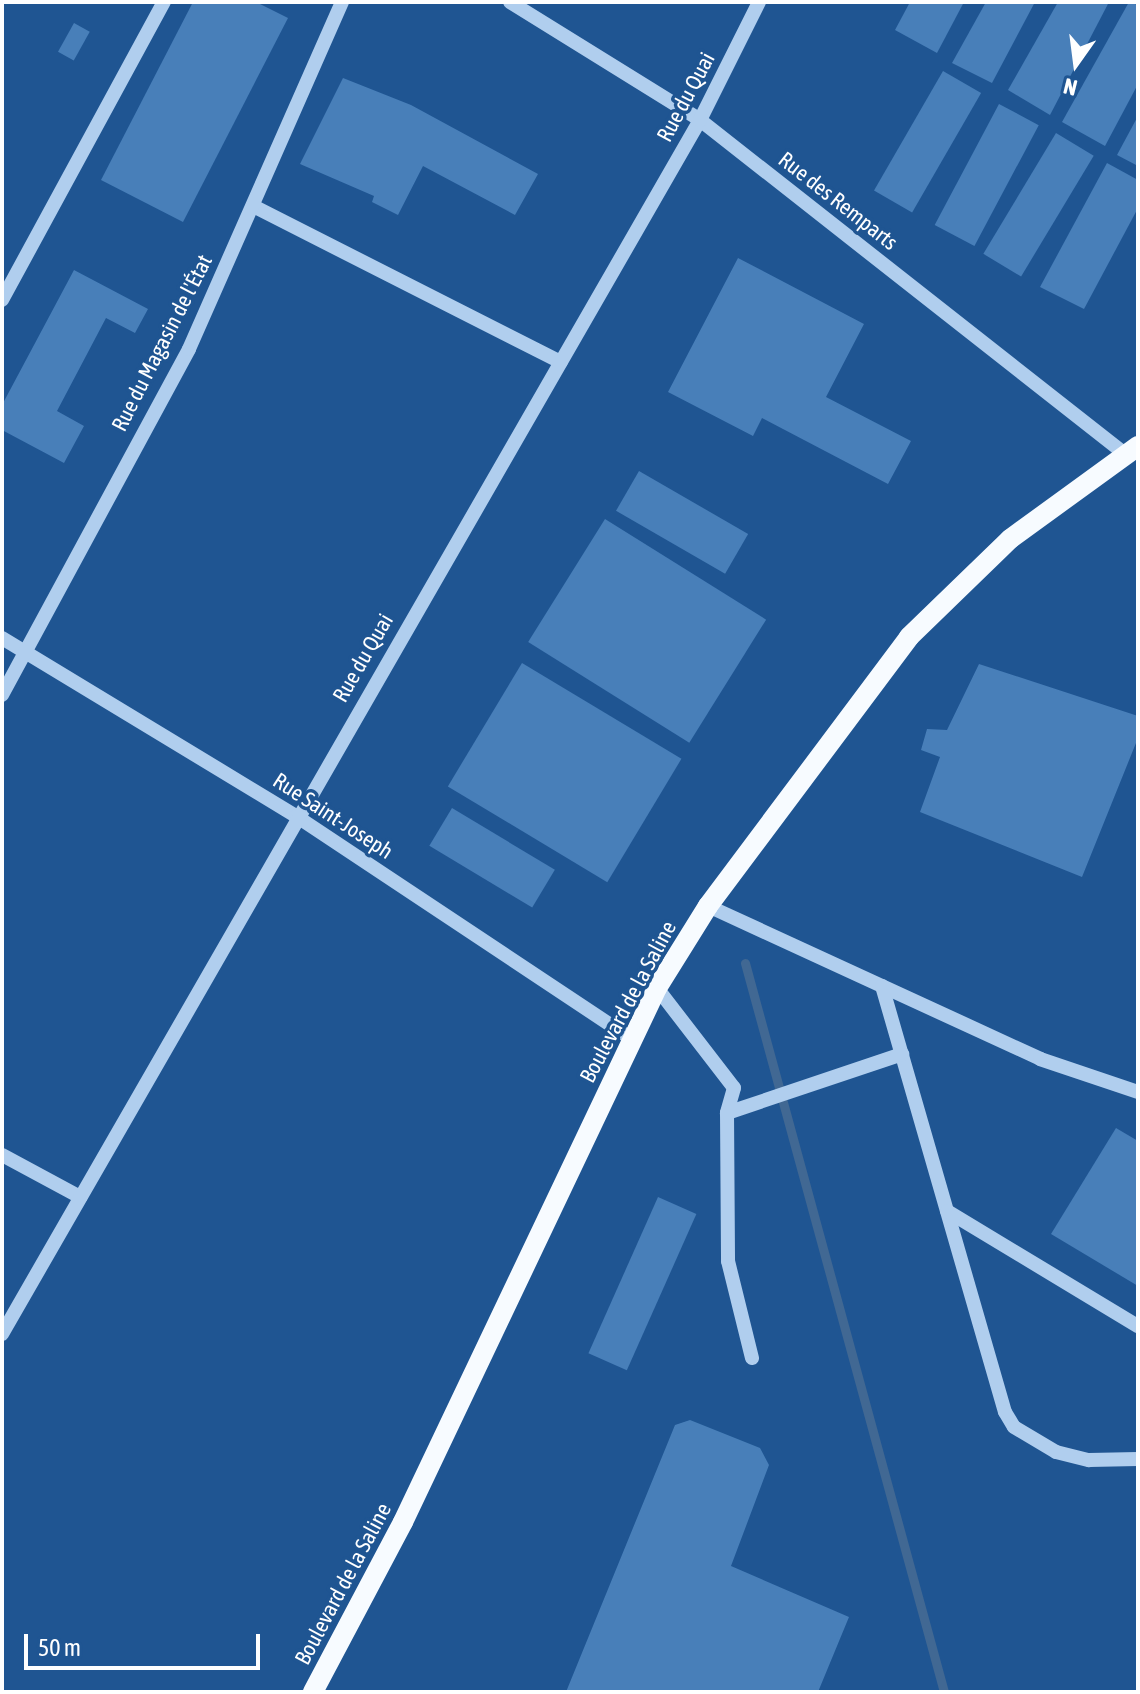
<!DOCTYPE html>
<html>
<head>
<meta charset="utf-8">
<style>
  body { margin:0 }
  #map { position:relative; width:1140px; height:1694px; overflow:hidden; background:#1f5592; font-family:"Asap Condensed",sans-serif }
  div>[style] { position:absolute }
  .stream>* { height:9px; margin:-4.5px; padding:0 4.5px; transform-origin:4.5px; border-radius:4.5px; background:#416893 }
  .building>* { inset:0; background:#487fb9; transform-origin:0 0 }
  .minor>* { height:14px; margin:-7px; padding:0 7px; transform-origin:7px; border-radius:7px; background:#b0ceee }
  .major>* { height:20px; margin:-10px; padding:0 10px; transform-origin:10px; border-radius:10px; background:#f7fbff }
  span { translate:-50% -50%; white-space:nowrap; text-align:center; line-height:1.15; -webkit-text-stroke:7px #1f5592; paint-order:stroke }
  .street-label { font-size:22px; color:#fff }
  .frame { position:absolute; inset:0; border:4px solid #fff; pointer-events:none }
  .north { position:absolute; left:1036px; top:24px; width:80px; height:80px; -webkit-text-stroke:6px #1f5592; paint-order:stroke; rotate:194deg; font-size:22px; font-weight:700; line-height:32px; text-align:center; color:#fff }
  .north::after { content:''; display:block; margin:auto; width:28px; height:36px; background:#fff; clip-path:polygon(50% 0,100% 100%,50% 72%,0 100%) }
  .scale { position:absolute; left:24px; top:1634px; width:236px; height:36px; box-sizing:border-box; border:4px solid #fff; border-top:0; padding-left:10px; font-size:24px; line-height:28px; white-space:nowrap; color:#fff; -webkit-text-stroke:6px #1f5592; paint-order:stroke }
</style>
</head>
<body>
<div id="map">
  <div class="stream">
    <div style="left:745px;top:963px;width:756px;rotate:74.73deg"></div>
  </div>
  <div class="building">
    <div style="clip-path:polygon(193px 2px,256px 2px,288px 18px,183px 222px,101px 180px)"></div>
    <div style="clip-path:polygon(910px 2px,964px 2px,937px 53px,895px 30px)"></div>
    <div style="clip-path:polygon(986px 2px,1035px 2px,992px 83px,952px 63px)"></div>
    <div style="clip-path:polygon(1058px 2px,1109px 2px,1050px 115px,1008px 90px)"></div>
    <div style="clip-path:polygon(1129px 2px,1138px 5px,1138px 84px,1105px 146px,1062px 122px)"></div>
    <div style="left:74px;top:23px;width:18px;height:33px;rotate:29deg"></div>
    <div style="left:943px;top:71px;width:44px;height:138px;rotate:30deg"></div>
    <div style="clip-path:polygon(343px 78px,411px 105px,538px 174px,515px 215px,423px 166px,398px 215px,372px 202px,374px 196px,300px 164px)"></div>
    <div style="left:999px;top:104px;width:45px;height:137px;rotate:28deg"></div>
    <div style="clip-path:polygon(1138px 116px,1138px 166px,1117px 155px)"></div>
    <div style="left:1056px;top:133px;width:44px;height:141px;rotate:31deg"></div>
    <div style="clip-path:polygon(1107px 163px,1138px 180px,1138px 208px,1084px 309px,1040px 287px)"></div>
    <div style="clip-path:polygon(738px 258px,864px 324px,826px 397px,911px 441px,888px 484px,762px 418px,753px 436px,668px 392px)"></div>
    <div style="clip-path:polygon(74px 270px,148px 309px,135px 333px,106px 318px,57px 411px,84px 426px,64px 463px,2px 430px,2px 405px)"></div>
    <div style="left:639px;top:471px;width:126px;height:46px;rotate:30deg"></div>
    <div style="left:605px;top:519px;width:190px;height:145px;rotate:32deg"></div>
    <div style="left:522px;top:663px;width:186px;height:144px;rotate:31deg"></div>
    <div style="clip-path:polygon(979px 664px,1138px 716px,1138px 738px,1082px 877px,920px 812px,940px 757px,921px 750px,927px 729px,947px 730px)"></div>
    <div style="left:452px;top:808px;width:120px;height:44px;rotate:31deg"></div>
    <div style="clip-path:polygon(1116px 1128px,1138px 1141px,1138px 1286px,1051px 1234px)"></div>
    <div style="left:658px;top:1197px;width:42px;height:171px;rotate:24deg"></div>
    <div style="clip-path:polygon(690px 1420px,760px 1448px,769px 1465px,731px 1566px,849px 1617px,818px 1692px,566px 1692px,675px 1425px)"></div>
  </div>
  <div class="minor">
    <div style="left:510px;top:2px;width:224px;rotate:31.8deg"></div>
    <div style="left:700px;top:120px;width:541px;rotate:38.16deg"></div>
    <div style="left:253px;top:206px;width:345px;rotate:26.9deg"></div>
    <div style="left:2px;top:300px;width:339px;rotate:-61.5deg"></div>
    <div style="left:2px;top:638px;width:344px;rotate:31.2deg"></div>
    <div style="left:296px;top:816px;width:405px;rotate:33.6deg"></div>
    <div style="left:2px;top:695px;width:393px;rotate:-61.6deg"></div>
    <div style="left:189px;top:349px;width:379px;rotate:-66.2deg"></div>
    <div style="left:708px;top:906px;width:366px;rotate:24.7deg"></div>
    <div style="left:1040px;top:1059px;width:103px;rotate:18.6deg"></div>
    <div style="left:882px;top:986px;width:443px;rotate:73.9deg"></div>
    <div style="left:1005px;top:1412px;width:17px;rotate:59deg"></div>
    <div style="left:1014px;top:1427px;width:49px;rotate:30.8deg"></div>
    <div style="left:1056px;top:1452px;width:34px;rotate:14deg"></div>
    <div style="left:1089px;top:1460px;width:49px;rotate:-1.2deg"></div>
    <div style="left:657px;top:988px;width:126px;rotate:52.4deg"></div>
    <div style="left:734px;top:1088px;width:26px;rotate:106deg"></div>
    <div style="left:727px;top:1113px;width:148px;rotate:89.6deg"></div>
    <div style="left:728px;top:1261px;width:100px;rotate:76.1deg"></div>
    <div style="left:727px;top:1113px;width:185px;rotate:-18.6deg"></div>
    <div style="left:2px;top:1155px;width:89px;rotate:28.3deg"></div>
    <div style="left:947px;top:1211px;width:223px;rotate:31.1deg"></div>
    <div style="left:2px;top:1334px;width:1400px;rotate:-60.1deg"></div>
    <div style="left:700px;top:120px;width:132px;rotate:-63.4deg"></div>
  </div>
  <div class="major">
    <div style="left:313px;top:1692px;width:192px;rotate:-62.1deg"></div>
    <div style="left:403px;top:1522px;width:591px;rotate:-64.56deg"></div>
    <div style="left:657px;top:988px;width:97px;rotate:-58.1deg"></div>
    <div style="left:708px;top:906px;width:336px;rotate:-53.2deg"></div>
    <div style="left:909px;top:637px;width:141px;rotate:-44.1deg"></div>
    <div style="left:1010px;top:539px;width:158px;rotate:-36deg"></div>
  </div>
  <div class="street-label">
    <span style="left:686px;top:97px;rotate:-62deg">Rue du Quai</span>
    <span style="left:838px;top:201px;rotate:38deg">Rue des Remparts</span>
    <span style="left:162px;top:343px;rotate:-63deg">Rue du Magasin de l'État</span>
    <span style="left:363px;top:658px;rotate:-60deg">Rue du Quai</span>
    <span style="left:333px;top:816px;rotate:33deg">Rue Saint-Joseph</span>
    <span style="left:628px;top:1002px;rotate:-62deg">Boulevard de la Saline</span>
    <span style="left:343px;top:1584px;rotate:-62deg">Boulevard de la Saline</span>
  </div>
  <div class="frame"></div>
  <div class="north">N</div>
  <div class="scale">50 m</div>
</div>
</body>
</html>
